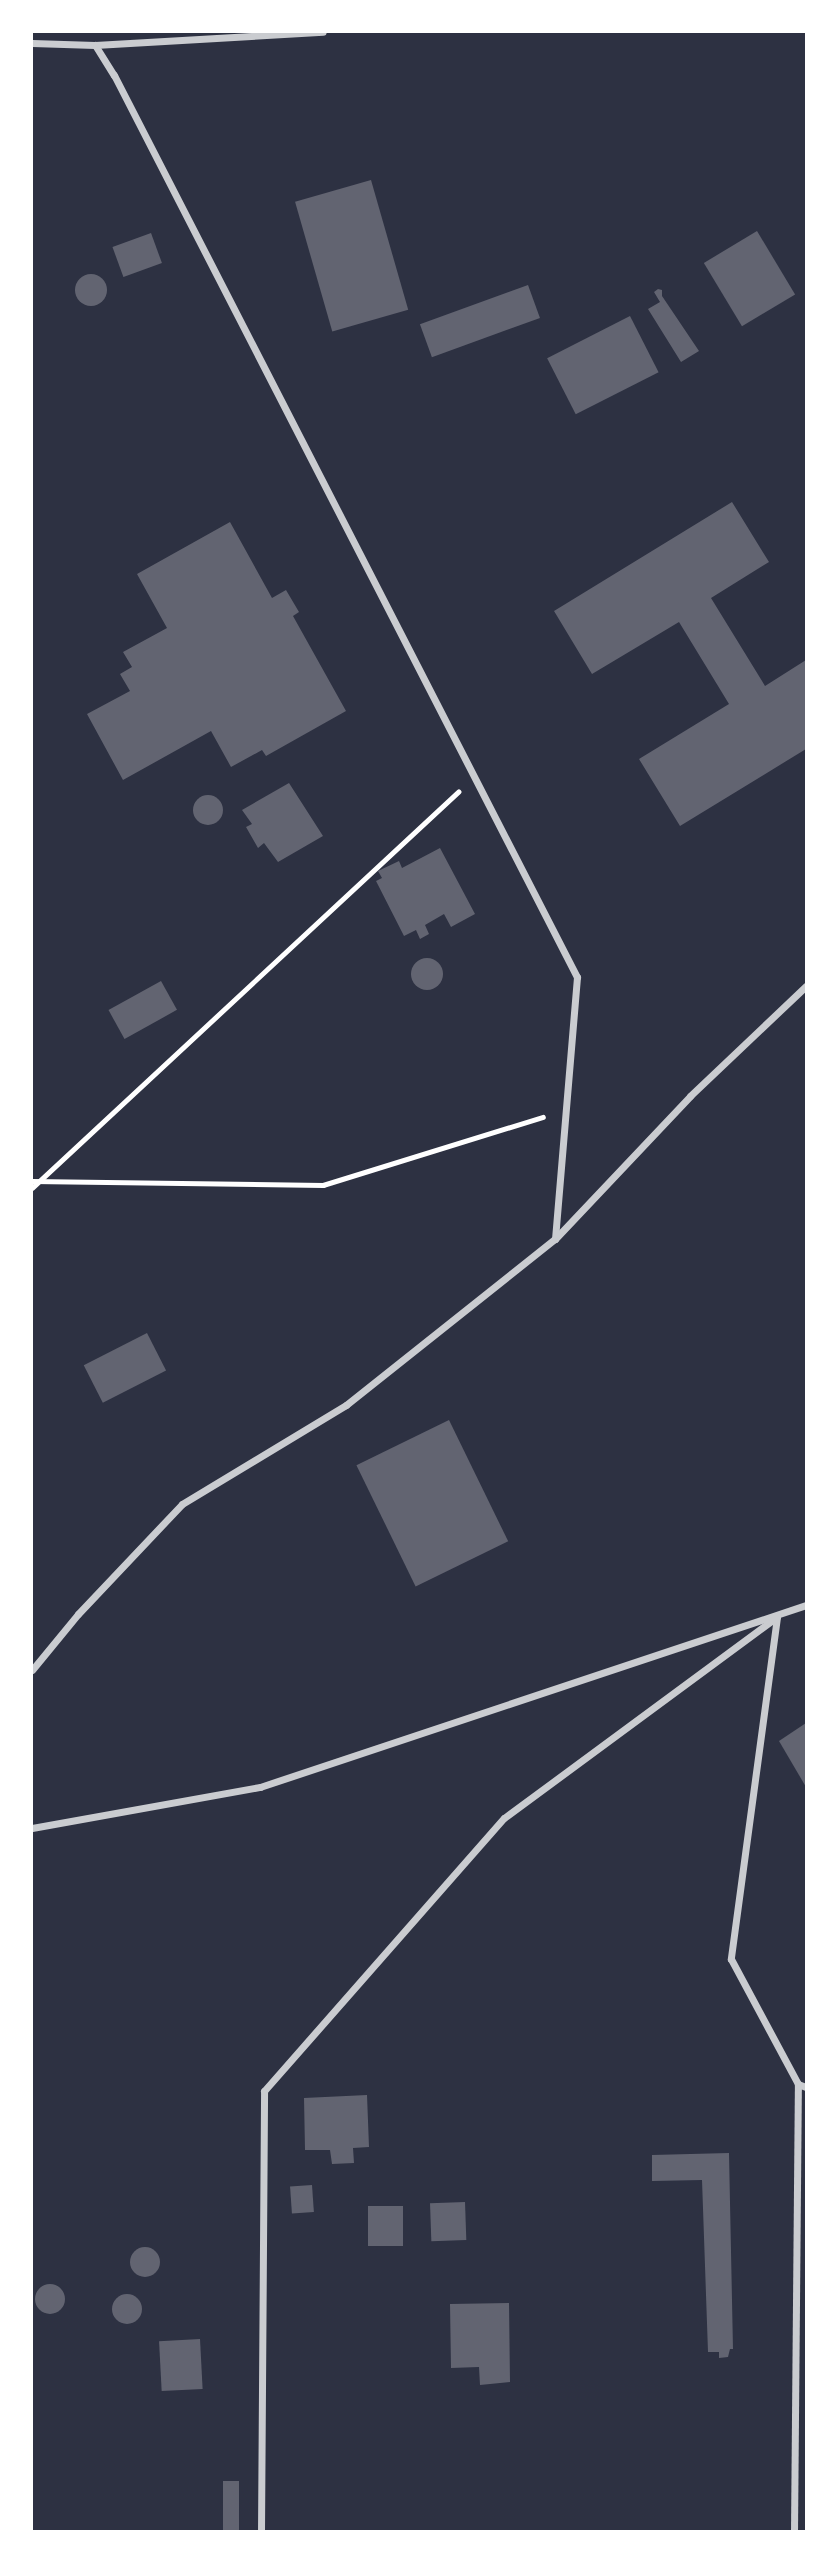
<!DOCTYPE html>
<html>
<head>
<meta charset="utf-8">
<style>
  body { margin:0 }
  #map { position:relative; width:838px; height:2563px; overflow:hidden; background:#2d3142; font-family:Figtree,sans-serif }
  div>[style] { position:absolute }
  .building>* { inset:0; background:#626471; transform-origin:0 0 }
  .round { border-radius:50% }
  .path>* { height:4.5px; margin:-2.25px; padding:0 2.25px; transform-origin:2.25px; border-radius:2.25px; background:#fff }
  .minor>* { height:7px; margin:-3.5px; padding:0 3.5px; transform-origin:3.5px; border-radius:3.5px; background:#caccd0 }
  span { translate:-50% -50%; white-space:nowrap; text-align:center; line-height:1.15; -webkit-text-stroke:6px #fff; paint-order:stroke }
  .frame { position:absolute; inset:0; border:33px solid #fff; pointer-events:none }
</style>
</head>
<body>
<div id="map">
  <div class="building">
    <div style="left:371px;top:180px;width:135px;height:79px;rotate:74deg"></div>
    <div style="left:757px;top:231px;width:74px;height:62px;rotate:59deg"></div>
    <div style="left:151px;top:233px;width:32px;height:41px;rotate:70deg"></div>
    <div class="round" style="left:75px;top:274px;width:32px;height:32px"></div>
    <div style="left:528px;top:285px;width:35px;height:115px;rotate:70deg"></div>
    <div style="clip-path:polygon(658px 289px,662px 290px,662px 296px,699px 351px,681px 362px,648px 309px,660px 302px,654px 292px)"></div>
    <div style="left:630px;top:316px;width:63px;height:93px;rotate:63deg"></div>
    <div style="clip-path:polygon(732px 502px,769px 562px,711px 598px,765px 686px,806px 660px,806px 749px,680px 826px,639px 759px,729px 704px,679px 622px,592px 674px,554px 611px)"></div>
    <div style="clip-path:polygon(230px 522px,272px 598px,286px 590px,299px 612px,293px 616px,346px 711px,266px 756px,262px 750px,231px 767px,211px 731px,123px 780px,87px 714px,130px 691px,120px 674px,132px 667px,123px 652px,167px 628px,137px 574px)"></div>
    <div style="clip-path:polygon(289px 783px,323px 836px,278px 862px,264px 843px,258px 848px,246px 827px,252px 824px,242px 810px)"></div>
    <div class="round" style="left:193px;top:795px;width:30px;height:30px"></div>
    <div style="clip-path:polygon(440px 848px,475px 914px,451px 927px,444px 914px,425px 925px,429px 934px,420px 939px,416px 930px,404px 936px,376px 881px,382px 878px,378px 871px,399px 861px,402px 868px)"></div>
    <div class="round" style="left:411px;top:958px;width:32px;height:32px"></div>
    <div style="left:161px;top:981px;width:33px;height:60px;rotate:61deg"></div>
    <div style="left:147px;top:1333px;width:42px;height:71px;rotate:63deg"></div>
    <div style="left:449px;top:1420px;width:135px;height:103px;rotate:64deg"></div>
    <div style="clip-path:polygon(806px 1723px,806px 1787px,779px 1741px)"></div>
    <div style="clip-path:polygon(367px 2095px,369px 2147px,353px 2148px,354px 2163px,332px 2164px,330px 2150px,305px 2150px,304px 2098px)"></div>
    <div style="clip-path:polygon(729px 2153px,733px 2349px,730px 2349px,728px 2357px,719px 2358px,719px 2352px,708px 2352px,702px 2180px,652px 2181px,652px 2155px)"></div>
    <div style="left:312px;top:2185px;width:27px;height:22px;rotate:86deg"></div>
    <div style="left:465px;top:2202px;width:38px;height:35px;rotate:88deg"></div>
    <div style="left:368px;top:2206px;width:35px;height:40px"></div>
    <div class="round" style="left:130px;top:2247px;width:30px;height:30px"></div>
    <div class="round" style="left:35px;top:2284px;width:30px;height:30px"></div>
    <div class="round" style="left:112px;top:2294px;width:30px;height:30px"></div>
    <div style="clip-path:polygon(509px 2303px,510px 2382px,480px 2385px,479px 2367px,451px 2368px,450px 2304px)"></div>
    <div style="left:200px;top:2339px;width:50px;height:41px;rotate:87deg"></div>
    <div style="left:223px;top:2481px;width:16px;height:51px"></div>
  </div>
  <div class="path">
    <div style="left:32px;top:1181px;width:291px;rotate:0.8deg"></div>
    <div style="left:323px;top:1185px;width:230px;rotate:-17.2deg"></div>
    <div style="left:32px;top:1188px;width:582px;rotate:-42.91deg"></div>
  </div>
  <div class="minor">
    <div style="left:32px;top:43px;width:63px;rotate:1.8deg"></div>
    <div style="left:95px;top:45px;width:228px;rotate:-3.3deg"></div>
    <div style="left:95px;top:45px;width:36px;rotate:58deg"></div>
    <div style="left:114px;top:75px;width:1014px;rotate:62.83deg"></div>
    <div style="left:577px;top:977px;width:263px;rotate:94.8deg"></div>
    <div style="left:777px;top:1617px;width:345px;rotate:97.7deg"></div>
    <div style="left:731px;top:1959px;width:142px;rotate:61.8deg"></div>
    <div style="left:798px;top:2084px;width:9px;rotate:21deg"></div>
    <div style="left:32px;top:1670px;width:72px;rotate:-50.6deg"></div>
    <div style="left:78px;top:1614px;width:151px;rotate:-46.6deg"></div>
    <div style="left:182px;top:1504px;width:192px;rotate:-31.1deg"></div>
    <div style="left:346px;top:1405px;width:267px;rotate:-38.5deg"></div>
    <div style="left:555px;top:1239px;width:197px;rotate:-46.6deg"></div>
    <div style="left:690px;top:1096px;width:160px;rotate:-43.5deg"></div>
    <div style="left:32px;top:1828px;width:232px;rotate:-10.2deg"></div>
    <div style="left:260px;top:1787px;width:576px;rotate:-18.43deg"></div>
    <div style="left:261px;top:2532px;width:441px;rotate:-89.6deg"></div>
    <div style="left:264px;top:2091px;width:363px;rotate:-48.7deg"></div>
    <div style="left:504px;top:1818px;width:339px;rotate:-36.4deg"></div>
    <div style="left:794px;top:2532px;width:448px;rotate:-89.5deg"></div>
  </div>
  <div class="frame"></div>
</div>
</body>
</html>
